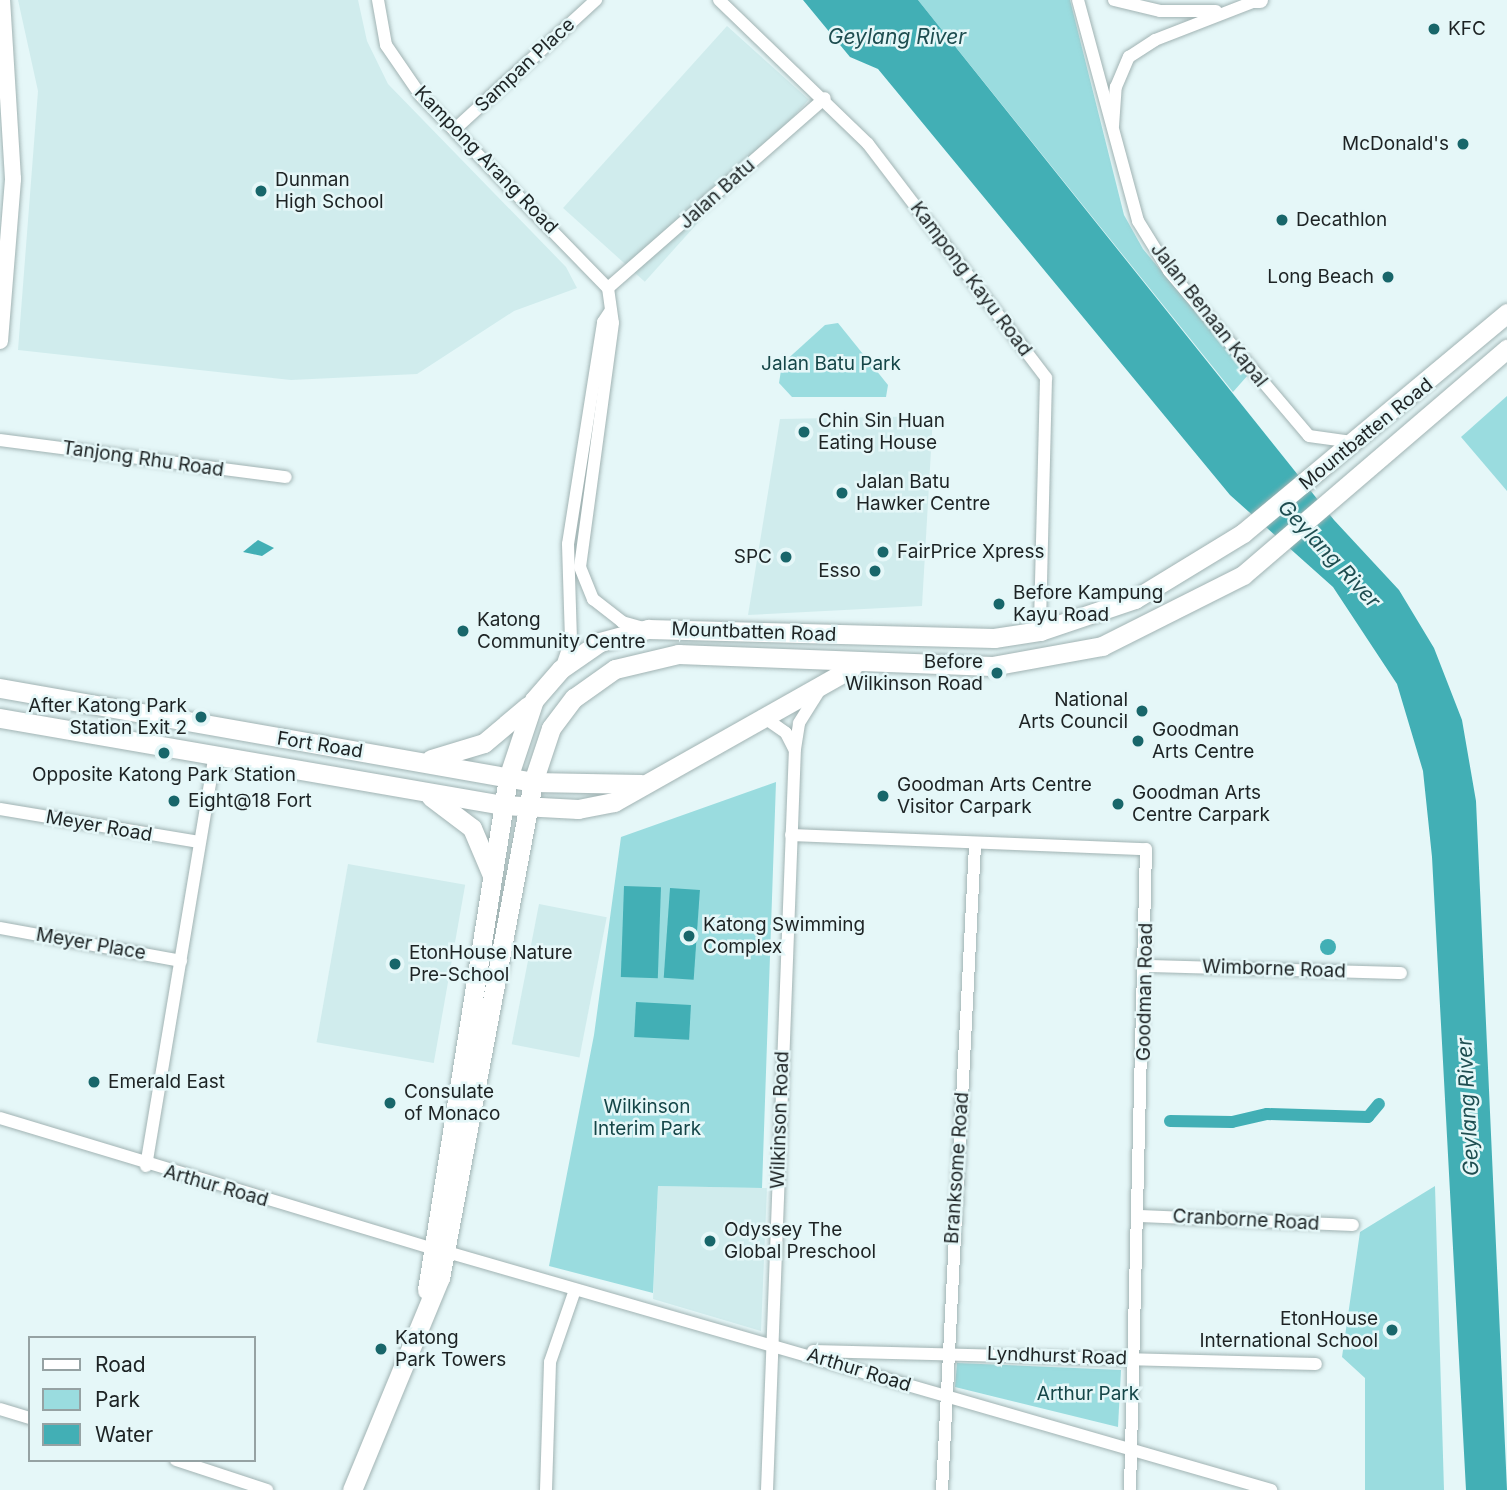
<!DOCTYPE html>
<html>
<head>
<meta charset="utf-8">
<style>
  body { margin:0 }
  #map { position:relative; width:1507px; height:1490px; overflow:hidden; background:#e5f7f8; font-family:Inter,sans-serif }
  div>[style] { position:absolute }
  .built>* { inset:0; background:#d0eced; transform-origin:0 0 }
  .green>* { inset:0; background:#9adcdf }
  .water>* { inset:0; background:#42afb5; transform-origin:0 0 }
  .round { border-radius:50% }
  .canal>* { height:12px; margin:-6px; padding:0 6px; transform-origin:6px; border-radius:6px; background:#42afb5 }
  .roads { filter:drop-shadow(0 0 2px #a1b3b3) drop-shadow(0 0 2px #a1b3b3) }
  .street>* { height:12px; margin:-6px; padding:0 6px; transform-origin:6px; border-radius:6px; background:#fff }
  .secondary>* { height:16px; margin:-8px; padding:0 8px; transform-origin:8px; border-radius:8px; background:#fff }
  .primary>* { height:19px; margin:-9.5px; padding:0 9.5px; transform-origin:9.5px; border-radius:9.5px; background:#fff }
  .dots>* { width:19px; height:19px; translate:-50% -50%; box-sizing:border-box; border:4px solid #e5f7f8; border-radius:50% }
  span { translate:-50% -50%; white-space:nowrap; text-align:center; line-height:1.15; -webkit-text-stroke:5px #e5f7f8; paint-order:stroke }
  .poi-label { font-size:19px; color:#1d2324 }
  .left { translate:0 -50%; text-align:left }
  .right { translate:-100% -50%; text-align:right }
  .street-label { font-size:19px; color:#1d2324 }
  .park-label { font-size:19px; color:#154648 }
  .water-label { font-size:21px; color:#1e4d50; font-style:italic }
  .legend { position:absolute; left:28px; top:1336px; width:228px; height:126px; box-sizing:border-box; background:#e5f7f8; border:2px solid #95a2a3; margin:0; padding:9px 12px; list-style:none; font-size:21px; color:#1d2324 }
  .legend li { display:flex; align-items:center; gap:14px; height:35px }
  .legend b { width:35px; border:2px solid #95a2a3 }
</style>
</head>
<body>
<div id="map">
  <div class="built">
    <div style="clip-path:polygon(18px 0,358px 0,367px 41px,388px 84px,566px 267px,577px 288px,514px 311px,417px 374px,291px 380px,18px 350px,38px 91px)"></div>
    <div style="left:727px;top:26px;width:110px;height:245px;rotate:42deg"></div>
    <div style="clip-path:polygon(933px 416px,922px 606px,748px 615px,780px 419px)"></div>
    <div style="left:348px;top:864px;width:119px;height:181px;rotate:10deg"></div>
    <div style="left:539px;top:904px;width:69px;height:143px;rotate:11deg"></div>
    <div style="clip-path:polygon(658px 1186px,767px 1188px,761px 1331px,653px 1299px)"></div>
  </div>
  <div class="green">
    <div style="clip-path:polygon(918px 0,1070px 0,1124px 215px,1143px 249px,1248px 375px,1233px 392px)"></div>
    <div style="clip-path:polygon(838px 323px,888px 385px,886px 397px,792px 397px,779px 383px,782px 364px,825px 325px)"></div>
    <div style="clip-path:polygon(1507px 396px,1507px 491px,1461px 437px)"></div>
    <div style="clip-path:polygon(776px 782px,762px 1188px,658px 1186px,653px 1293px,549px 1266px,594px 1035px,621px 837px)"></div>
    <div style="clip-path:polygon(1435px 1186px,1444px 1490px,1365px 1490px,1365px 1378px,1342px 1357px,1360px 1232px)"></div>
    <div style="clip-path:polygon(957px 1363px,1121px 1370px,1118px 1427px,955px 1387px)"></div>
  </div>
  <div class="water">
    <div style="clip-path:polygon(803px 0,918px 0,1334px 520px,1399px 590px,1434px 648px,1462px 720px,1476px 801px,1507px 1490px,1466px 1490px,1432px 857px,1423px 771px,1397px 684px,1333px 587px,1230px 495px,878px 69px,850px 57px)"></div>
    <div style="clip-path:polygon(258px 540px,274px 548px,262px 556px,243px 552px)"></div>
    <div style="left:624px;top:886px;width:37px;height:91px;rotate:2deg"></div>
    <div style="left:670px;top:888px;width:30px;height:90px;rotate:4deg"></div>
    <div class="round" style="left:1320px;top:939px;width:16px;height:16px"></div>
    <div style="left:636px;top:1002px;width:55px;height:35px;rotate:3deg"></div>
  </div>
  <div class="canal">
    <div style="left:1170px;top:1121px;width:62px;rotate:0.9deg"></div>
    <div style="left:1232px;top:1122px;width:36px;rotate:-13deg"></div>
    <div style="left:1267px;top:1114px;width:101px;rotate:1.7deg"></div>
    <div style="left:1368px;top:1117px;width:17px;rotate:-50deg"></div>
  </div>
  <div class="roads">
    <div class="street">
      <div style="left:378px;top:0;width:46px;rotate:79.9deg"></div>
      <div style="left:386px;top:45px;width:62px;rotate:55.5deg"></div>
      <div style="left:421px;top:96px;width:268px;rotate:45.8deg"></div>
      <div style="left:608px;top:288px;width:35px;rotate:82deg"></div>
      <div style="left:613px;top:323px;width:246px;rotate:97.7deg"></div>
      <div style="left:580px;top:567px;width:35px;rotate:68deg"></div>
      <div style="left:593px;top:599px;width:37px;rotate:38deg"></div>
      <div style="left:622px;top:622px;width:25px;rotate:16deg"></div>
      <div style="left:719px;top:0;width:207px;rotate:44deg"></div>
      <div style="left:868px;top:144px;width:294px;rotate:52.7deg"></div>
      <div style="left:1046px;top:378px;width:253px;rotate:91.4deg"></div>
      <div style="left:1078px;top:0;width:229px;rotate:74.8deg"></div>
      <div style="left:1138px;top:221px;width:59px;rotate:58.2deg"></div>
      <div style="left:1169px;top:271px;width:216px;rotate:49.7deg"></div>
      <div style="left:1309px;top:436px;width:43px;rotate:7.9deg"></div>
      <div style="left:1114px;top:0;width:47px;rotate:13.4deg"></div>
      <div style="left:1160px;top:11px;width:56px"></div>
      <div style="left:1113px;top:126px;width:39px;rotate:-86deg"></div>
      <div style="left:1116px;top:87px;width:33px;rotate:-67deg"></div>
      <div style="left:1129px;top:57px;width:31px;rotate:-33deg"></div>
      <div style="left:1155px;top:40px;width:105px;rotate:-21.2deg"></div>
      <div style="left:454px;top:130px;width:193px;rotate:-42.5deg"></div>
      <div style="left:608px;top:288px;width:288px;rotate:-41.2deg"></div>
      <div style="left:0;top:440px;width:288px;rotate:7.4deg"></div>
      <div style="left:561px;top:669px;width:31px;rotate:-71deg"></div>
      <div style="left:571px;top:640px;width:96px;rotate:-91.8deg"></div>
      <div style="left:568px;top:544px;width:225px;rotate:-81deg"></div>
      <div style="left:603px;top:322px;width:14px;rotate:-56deg"></div>
      <div style="left:762px;top:716px;width:29px;rotate:35deg"></div>
      <div style="left:786px;top:733px;width:18px;rotate:63deg"></div>
      <div style="left:0;top:809px;width:202px;rotate:9.4deg"></div>
      <div style="left:791px;top:835px;width:355px;rotate:2.3deg"></div>
      <div style="left:1146px;top:849px;width:641px;rotate:91.43deg"></div>
      <div style="left:0;top:928px;width:184px;rotate:10.3deg"></div>
      <div style="left:1147px;top:966px;width:254px;rotate:1.6deg"></div>
      <div style="left:0;top:1118px;width:452px;rotate:16.8deg"></div>
      <div style="left:146px;top:1166px;width:414px;rotate:-80.5deg"></div>
      <div style="left:1140px;top:1216px;width:213px;rotate:2.4deg"></div>
      <div style="left:447px;top:1252px;width:858px;rotate:16.11deg"></div>
      <div style="left:813px;top:1351px;width:503px;rotate:1.48deg"></div>
      <div style="left:0;top:1409px;width:31px;rotate:17deg"></div>
      <div style="left:176px;top:1460px;width:96px;rotate:18.2deg"></div>
      <div style="left:546px;top:1490px;width:128px;rotate:-88.2deg"></div>
      <div style="left:550px;top:1362px;width:76px;rotate:-70.9deg"></div>
      <div style="left:767px;top:1490px;width:742px;rotate:-87.84deg"></div>
      <div style="left:795px;top:749px;width:26px;rotate:-81deg"></div>
      <div style="left:799px;top:723px;width:40px;rotate:-58deg"></div>
      <div style="left:942px;top:1490px;width:645px;rotate:-87.07deg"></div>
    </div>
    <div class="secondary">
      <div style="left:1252px;top:0;width:8px"></div>
      <div style="left:0;top:341px;width:163px;rotate:-85.4deg"></div>
      <div style="left:13px;top:179px;width:179px;rotate:-93.5deg"></div>
    </div>
    <div class="primary">
      <div style="left:0;top:688px;width:541px;rotate:10deg"></div>
      <div style="left:533px;top:782px;width:108px;rotate:1.1deg"></div>
      <div style="left:0;top:718px;width:510px;rotate:9.81deg"></div>
      <div style="left:503px;top:805px;width:75px;rotate:3.1deg"></div>
      <div style="left:578px;top:809px;width:37px;rotate:-11deg"></div>
      <div style="left:614px;top:802px;width:273px;rotate:-29.4deg"></div>
      <div style="left:431px;top:759px;width:55px;rotate:-16.8deg"></div>
      <div style="left:484px;top:743px;width:57px;rotate:-40.1deg"></div>
      <div style="left:431px;top:797px;width:51px;rotate:37.1deg"></div>
      <div style="left:472px;top:828px;width:49px;rotate:67.1deg"></div>
      <div style="left:427px;top:1290px;width:518px;rotate:-81.01deg"></div>
      <div style="left:508px;top:778px;width:82px;rotate:-71.6deg"></div>
      <div style="left:534px;top:700px;width:41px;rotate:-48.9deg"></div>
      <div style="left:561px;top:669px;width:47px;rotate:-34.7deg"></div>
      <div style="left:600px;top:642px;width:50px;rotate:-15.2deg"></div>
      <div style="left:648px;top:629px;width:346px;rotate:1.5deg"></div>
      <div style="left:994px;top:638px;width:47px;rotate:-8.7deg"></div>
      <div style="left:1040px;top:631px;width:100px;rotate:-18.6deg"></div>
      <div style="left:1135px;top:599px;width:127px;rotate:-31.4deg"></div>
      <div style="left:1243px;top:533px;width:344px;rotate:-39.8deg"></div>
      <div style="left:352px;top:1490px;width:230px;rotate:-67.5deg"></div>
      <div style="left:440px;top:1278px;width:505px;rotate:-79.38deg"></div>
      <div style="left:533px;top:782px;width:57px;rotate:-71.6deg"></div>
      <div style="left:551px;top:728px;width:38px;rotate:-53deg"></div>
      <div style="left:574px;top:698px;width:50px;rotate:-35.3deg"></div>
      <div style="left:615px;top:669px;width:65px;rotate:-13.4deg"></div>
      <div style="left:678px;top:654px;width:314px;rotate:2.2deg"></div>
      <div style="left:992px;top:666px;width:112px;rotate:-10.3deg"></div>
      <div style="left:1102px;top:646px;width:158px;rotate:-26.7deg"></div>
      <div style="left:1243px;top:575px;width:348px;rotate:-40.6deg"></div>
    </div>
  </div>
  <div class="dots">
    <div style="left:1434px;top:29px;background:#18666a"></div>
    <div style="left:1463px;top:144px;background:#18666a"></div>
    <div style="left:261px;top:191px;background:#18666a"></div>
    <div style="left:1282px;top:220px;background:#18666a"></div>
    <div style="left:1388px;top:277px;background:#18666a"></div>
    <div style="left:804px;top:432px;background:#18666a"></div>
    <div style="left:842px;top:493px;background:#18666a"></div>
    <div style="left:883px;top:552px;background:#18666a"></div>
    <div style="left:786px;top:557px;background:#18666a"></div>
    <div style="left:875px;top:571px;background:#18666a"></div>
    <div style="left:999px;top:604px;background:#18666a"></div>
    <div style="left:463px;top:631px;background:#18666a"></div>
    <div style="left:997px;top:673px;background:#18666a"></div>
    <div style="left:1142px;top:711px;background:#18666a"></div>
    <div style="left:201px;top:717px;background:#18666a"></div>
    <div style="left:1138px;top:741px;background:#18666a"></div>
    <div style="left:164px;top:753px;background:#18666a"></div>
    <div style="left:883px;top:796px;background:#18666a"></div>
    <div style="left:174px;top:801px;background:#18666a"></div>
    <div style="left:1118px;top:804px;background:#18666a"></div>
    <div style="left:689px;top:936px;background:#18666a"></div>
    <div style="left:395px;top:964px;background:#18666a"></div>
    <div style="left:94px;top:1082px;background:#18666a"></div>
    <div style="left:390px;top:1103px;background:#18666a"></div>
    <div style="left:710px;top:1241px;background:#18666a"></div>
    <div style="left:1392px;top:1330px;background:#18666a"></div>
    <div style="left:381px;top:1349px;background:#18666a"></div>
  </div>
  <div class="poi-label">
    <span class="left" style="left:1448px;top:29px">KFC</span>
    <span class="right" style="left:1449px;top:144px">McDonald's</span>
    <span class="left" style="left:275px;top:191px">Dunman<br>High School</span>
    <span class="left" style="left:1296px;top:220px">Decathlon</span>
    <span class="right" style="left:1374px;top:277px">Long Beach</span>
    <span class="left" style="left:818px;top:432px">Chin Sin Huan<br>Eating House</span>
    <span class="left" style="left:856px;top:493px">Jalan Batu<br>Hawker Centre</span>
    <span class="left" style="left:897px;top:552px">FairPrice Xpress</span>
    <span class="right" style="left:772px;top:557px">SPC</span>
    <span class="right" style="left:861px;top:571px">Esso</span>
    <span class="left" style="left:1013px;top:604px">Before Kampung<br>Kayu Road</span>
    <span class="left" style="left:477px;top:631px">Katong<br>Community Centre</span>
    <span class="right" style="left:983px;top:673px">Before<br>Wilkinson Road</span>
    <span class="right" style="left:1128px;top:711px">National<br>Arts Council</span>
    <span class="right" style="left:187px;top:717px">After Katong Park<br>Station Exit 2</span>
    <span class="left" style="left:1152px;top:741px">Goodman<br>Arts Centre</span>
    <span style="left:164px;top:775px">Opposite Katong Park Station</span>
    <span class="left" style="left:897px;top:796px">Goodman Arts Centre<br>Visitor Carpark</span>
    <span class="left" style="left:1132px;top:804px">Goodman Arts<br>Centre Carpark</span>
    <span class="left" style="left:188px;top:801px">Eight@18 Fort</span>
    <span class="left" style="left:703px;top:936px">Katong Swimming<br>Complex</span>
    <span class="left" style="left:409px;top:964px">EtonHouse Nature<br>Pre-School</span>
    <span class="left" style="left:108px;top:1082px">Emerald East</span>
    <span class="left" style="left:404px;top:1103px">Consulate<br>of Monaco</span>
    <span class="left" style="left:724px;top:1241px">Odyssey The<br>Global Preschool</span>
    <span class="right" style="left:1378px;top:1330px">EtonHouse<br>International School</span>
    <span class="left" style="left:395px;top:1349px">Katong<br>Park Towers</span>
  </div>
  <div class="street-label">
    <span style="left:525px;top:65px;rotate:-43deg">Sampan Place</span>
    <span style="left:486px;top:160px;rotate:46deg">Kampong Arang Road</span>
    <span style="left:717px;top:194px;rotate:-42deg">Jalan Batu</span>
    <span style="left:971px;top:279px;rotate:53deg">Kampong Kayu Road</span>
    <span style="left:1209px;top:315px;rotate:52deg">Jalan Benaan Kapal</span>
    <span style="left:1366px;top:434px;rotate:-39deg">Mountbatten Road</span>
    <span style="left:143px;top:459px;rotate:8deg">Tanjong Rhu Road</span>
    <span style="left:754px;top:632px;rotate:2deg">Mountbatten Road</span>
    <span style="left:320px;top:745px;rotate:9deg">Fort Road</span>
    <span style="left:99px;top:826px;rotate:10deg">Meyer Road</span>
    <span style="left:91px;top:944px;rotate:10deg">Meyer Place</span>
    <span style="left:1274px;top:969px;rotate:2deg">Wimborne Road</span>
    <span style="left:1145px;top:992px;rotate:-89deg">Goodman Road</span>
    <span style="left:780px;top:1120px;rotate:-88deg">Wilkinson Road</span>
    <span style="left:957px;top:1168px;rotate:-86deg">Branksome Road</span>
    <span style="left:216px;top:1186px;rotate:16deg">Arthur Road</span>
    <span style="left:1246px;top:1220px;rotate:3deg">Cranborne Road</span>
    <span style="left:1057px;top:1356px;rotate:2deg">Lyndhurst Road</span>
    <span style="left:859px;top:1370px;rotate:17deg">Arthur Road</span>
  </div>
  <div class="park-label">
    <span style="left:831px;top:364px">Jalan Batu Park</span>
    <span style="left:647px;top:1118px">Wilkinson<br>Interim Park</span>
    <span style="left:1088px;top:1394px">Arthur Park</span>
  </div>
  <div class="water-label">
    <span style="left:897px;top:37px">Geylang River</span>
    <span style="left:1329px;top:554px;rotate:47deg">Geylang River</span>
    <span style="left:1468px;top:1107px;rotate:-93deg">Geylang River</span>
  </div>
  <ul class="legend">
  <li><b style="height:9px;background:#fff"></b>Road</li>
  <li><b style="height:19px;background:#9adcdf"></b>Park</li>
  <li><b style="height:19px;background:#42afb5"></b>Water</li>
  </ul>
</div>
</body>
</html>
